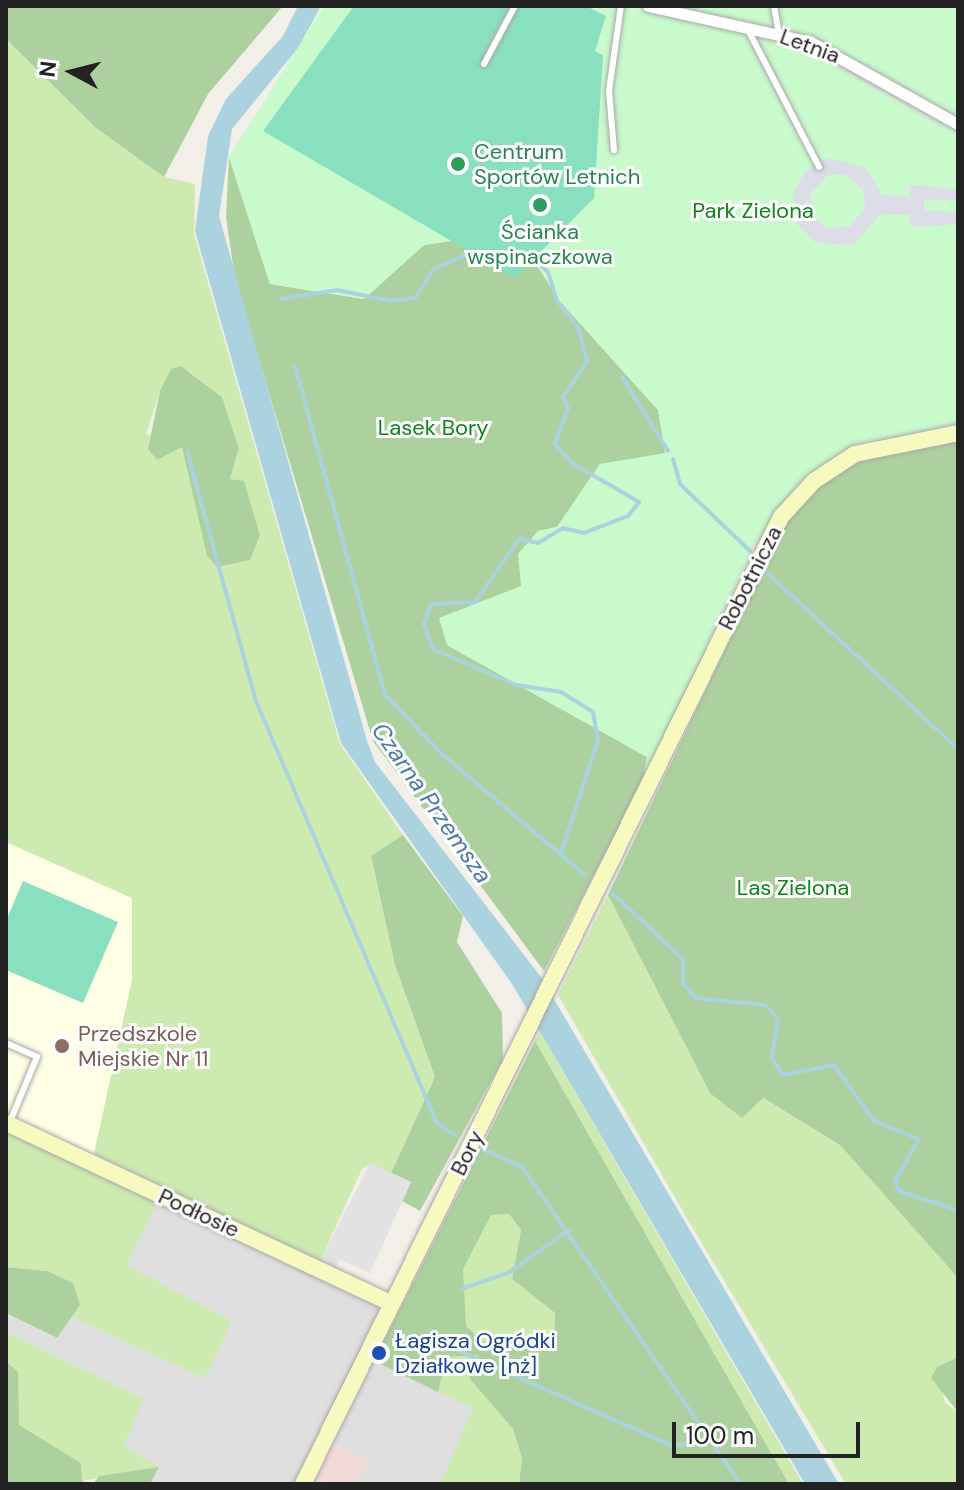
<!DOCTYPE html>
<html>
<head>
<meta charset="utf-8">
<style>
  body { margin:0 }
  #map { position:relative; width:964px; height:1490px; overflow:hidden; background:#f2efe9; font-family:"DM Sans",sans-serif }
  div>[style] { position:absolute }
  .residential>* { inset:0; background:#e0dfdf }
  .commercial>* { inset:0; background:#f2dad9 }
  .education>* { inset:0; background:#ffffe5 }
  .grass>* { inset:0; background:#cdebb0 }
  .forest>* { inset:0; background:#add19e }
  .park>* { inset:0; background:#c8facc }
  .pitch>* { inset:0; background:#88e0be }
  .parking>* { inset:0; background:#e2e2e2 }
  .plaza>* { inset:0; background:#dddde8 }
  .water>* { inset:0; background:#aad3df }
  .stream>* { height:4px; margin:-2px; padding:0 2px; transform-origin:2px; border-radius:2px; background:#aad3df }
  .roads { filter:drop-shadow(0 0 2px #a9a9a9) drop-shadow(0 0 2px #a9a9a9) }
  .lane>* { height:6px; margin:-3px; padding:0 3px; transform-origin:3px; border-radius:3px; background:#fff }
  .street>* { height:11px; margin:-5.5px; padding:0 5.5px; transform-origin:5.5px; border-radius:5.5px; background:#fff }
  .secondary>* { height:16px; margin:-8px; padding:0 8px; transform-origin:8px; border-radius:8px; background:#f7fabf }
  .dots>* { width:22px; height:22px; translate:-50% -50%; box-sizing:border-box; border:4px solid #fff; border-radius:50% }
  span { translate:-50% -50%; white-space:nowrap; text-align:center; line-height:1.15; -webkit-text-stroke:6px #fff; paint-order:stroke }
  .street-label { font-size:22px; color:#222 }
  .leisure-label { font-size:22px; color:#27864d }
  .left { translate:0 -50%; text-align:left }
  .park-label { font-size:22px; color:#0c8416 }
  .education-label { font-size:22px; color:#785e54 }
  .transit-label { font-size:22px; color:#164399 }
  .water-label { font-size:24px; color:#4a7aab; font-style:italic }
  .frame { position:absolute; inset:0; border:8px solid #222; pointer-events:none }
  .north { position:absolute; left:32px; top:32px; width:80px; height:80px; -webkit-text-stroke:6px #fff; paint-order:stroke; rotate:277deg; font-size:22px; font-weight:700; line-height:32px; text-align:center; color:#222 }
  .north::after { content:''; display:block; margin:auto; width:28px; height:36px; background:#222; clip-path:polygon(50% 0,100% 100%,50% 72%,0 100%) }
  .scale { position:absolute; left:672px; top:1422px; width:188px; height:36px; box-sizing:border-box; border:4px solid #222; border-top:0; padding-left:10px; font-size:24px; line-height:28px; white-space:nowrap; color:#222; -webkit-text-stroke:6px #fff; paint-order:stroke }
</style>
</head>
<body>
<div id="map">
  <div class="residential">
    <div style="clip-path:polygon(161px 1195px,388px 1305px,301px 1484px,150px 1484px,159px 1467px,124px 1446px,144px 1399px,6px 1332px,6px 1313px,56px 1338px,68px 1315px,205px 1379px,232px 1321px,125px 1265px)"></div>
    <div style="clip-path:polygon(374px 1361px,474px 1408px,440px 1484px,355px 1484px,369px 1461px,333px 1444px)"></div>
  </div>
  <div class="commercial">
    <div style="clip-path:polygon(333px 1444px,369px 1461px,355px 1484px,315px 1481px)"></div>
  </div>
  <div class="education">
    <div style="clip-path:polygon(6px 842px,133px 898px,132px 980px,94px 1154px,6px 1113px)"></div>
  </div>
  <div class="grass">
    <div style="clip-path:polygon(evenodd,6px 39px,96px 128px,164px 177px,195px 184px,194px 234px,340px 744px,403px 835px,371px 857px,395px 965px,435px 1077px,391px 1173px,370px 1164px,362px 1169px,320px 1261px,94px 1154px,132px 980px,132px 898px,6px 842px,6px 39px,189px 371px,222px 397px,239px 448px,230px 479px,244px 482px,260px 535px,207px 555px,182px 446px,146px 434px,160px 391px,189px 371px)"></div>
    <div style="clip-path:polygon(608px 895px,710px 1093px,762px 1098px,840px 1145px,958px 1278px,958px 1357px,937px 1367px,945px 1403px,958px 1412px,958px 1484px,846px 1484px,688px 1220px,558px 995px)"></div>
    <div style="clip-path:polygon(540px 1032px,803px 1484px,789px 1484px,535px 1041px)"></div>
    <div style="clip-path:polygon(6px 1131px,158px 1201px,126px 1265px,232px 1321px,205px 1379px,68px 1315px,47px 1271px,6px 1267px)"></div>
    <div style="clip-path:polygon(509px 1214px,521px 1230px,512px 1279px,555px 1313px,554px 1343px,536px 1350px,486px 1344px,466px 1326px,462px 1269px,491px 1215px)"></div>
    <div style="clip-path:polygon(6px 1332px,144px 1399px,124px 1446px,159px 1467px,82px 1481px,81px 1463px,18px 1425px,18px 1372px,6px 1361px)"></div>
    <div style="clip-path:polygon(480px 1354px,469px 1378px,513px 1429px,522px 1458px,519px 1484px,440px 1484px,473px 1408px,438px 1392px,447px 1357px)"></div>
  </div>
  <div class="forest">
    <div style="clip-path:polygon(6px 6px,283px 6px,208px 94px,164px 177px,96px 128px,6px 39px)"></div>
    <div style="clip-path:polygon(229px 157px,270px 284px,364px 299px,424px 245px,516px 231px,558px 299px,658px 410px,666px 454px,600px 464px,557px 527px,538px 531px,521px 586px,447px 645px,647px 757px,643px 780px,544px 971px,373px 741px,235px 279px,226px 217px)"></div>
    <div style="clip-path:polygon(181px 366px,222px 397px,239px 448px,230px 479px,244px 481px,260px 535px,250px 560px,217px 567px,207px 556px,182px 447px,157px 460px,148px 449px,160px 391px,171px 369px)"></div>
    <div style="clip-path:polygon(958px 439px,958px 1278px,840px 1145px,763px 1098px,742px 1118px,710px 1093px,608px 895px,786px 522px,825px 480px,867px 456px)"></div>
    <div style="clip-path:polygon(403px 835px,463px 916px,457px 942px,502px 1013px,503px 1059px,420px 1211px,402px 1201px,411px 1182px,391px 1173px,435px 1077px,395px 965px,371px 856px)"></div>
    <div style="clip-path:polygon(evenodd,535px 1041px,789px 1484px,519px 1484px,522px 1458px,513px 1429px,469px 1378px,479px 1355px,447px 1357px,438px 1392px,374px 1361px,535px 1041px,509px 1214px,521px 1230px,512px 1279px,555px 1313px,554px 1343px,536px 1350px,486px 1344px,466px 1326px,463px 1269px,491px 1215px,509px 1214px)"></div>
    <div style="clip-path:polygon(6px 1267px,47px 1271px,73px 1283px,80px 1305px,57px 1338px,6px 1313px)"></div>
    <div style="clip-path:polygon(958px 1357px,958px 1412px,931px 1378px,937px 1367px)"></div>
    <div style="clip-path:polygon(6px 1361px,18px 1372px,19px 1425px,81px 1463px,82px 1481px,90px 1484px,6px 1484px)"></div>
    <div style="clip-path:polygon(159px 1467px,150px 1484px,93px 1484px,99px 1476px)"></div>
  </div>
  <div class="park">
    <div style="clip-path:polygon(324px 6px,958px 6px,958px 425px,859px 443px,800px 483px,754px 546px,643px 780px,647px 757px,447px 645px,439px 618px,521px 586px,518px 554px,538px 531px,557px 527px,600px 464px,665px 453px,658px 410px,558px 299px,516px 231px,424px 245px,364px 299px,270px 284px,229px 157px)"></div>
  </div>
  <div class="pitch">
    <div style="clip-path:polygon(354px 6px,586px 6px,606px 16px,595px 51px,603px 55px,594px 198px,515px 278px,263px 131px)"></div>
    <div style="clip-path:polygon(23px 881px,118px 922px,83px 1003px,6px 970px,6px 921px)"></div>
  </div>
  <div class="parking">
    <div style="clip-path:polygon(754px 34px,808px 46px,841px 62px,958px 135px,811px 52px)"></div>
    <div style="clip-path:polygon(370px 1163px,411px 1182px,370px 1273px,340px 1260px,336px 1268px,320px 1261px)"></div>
  </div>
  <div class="plaza">
    <div style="clip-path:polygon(evenodd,830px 158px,866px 168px,882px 195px,910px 196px,909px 186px,919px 185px,958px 190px,958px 201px,924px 200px,924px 210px,958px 212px,958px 224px,917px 227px,908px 224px,910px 215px,881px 214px,853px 245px,816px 243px,797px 224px,793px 194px,805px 171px,830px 158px,845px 174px,863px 190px,865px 207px,851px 226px,827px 228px,813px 217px,811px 193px,828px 175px,845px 174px)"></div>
  </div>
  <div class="water">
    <div style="clip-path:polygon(298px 6px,321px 6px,298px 48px,232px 129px,219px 216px,367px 741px,375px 762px,541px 977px,839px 1484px,805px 1484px,512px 984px,341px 743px,195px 231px,208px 136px,226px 99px,283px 36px)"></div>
  </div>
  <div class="stream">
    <div style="left:281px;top:299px;width:57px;rotate:-9.1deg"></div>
    <div style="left:337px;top:290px;width:55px;rotate:11.5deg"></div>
    <div style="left:391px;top:301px;width:24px;rotate:-7deg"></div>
    <div style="left:415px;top:298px;width:35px;rotate:-57deg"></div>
    <div style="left:434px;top:269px;width:39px;rotate:-24deg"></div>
    <div style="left:470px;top:253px;width:56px"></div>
    <div style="left:526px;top:253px;width:29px;rotate:41deg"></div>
    <div style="left:548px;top:272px;width:30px;rotate:73deg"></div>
    <div style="left:557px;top:301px;width:33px;rotate:51deg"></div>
    <div style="left:578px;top:327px;width:35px;rotate:75deg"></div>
    <div style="left:587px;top:361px;width:43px;rotate:123.7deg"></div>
    <div style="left:563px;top:397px;width:12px;rotate:66deg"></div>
    <div style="left:568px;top:408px;width:38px;rotate:110deg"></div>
    <div style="left:555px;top:444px;width:25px;rotate:48deg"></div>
    <div style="left:572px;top:463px;width:78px;rotate:30.2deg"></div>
    <div style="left:639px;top:502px;width:18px;rotate:128deg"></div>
    <div style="left:628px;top:516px;width:47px;rotate:158.9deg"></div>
    <div style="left:584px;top:533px;width:22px;rotate:-167deg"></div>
    <div style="left:563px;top:528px;width:29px;rotate:149deg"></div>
    <div style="left:538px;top:543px;width:19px;rotate:-168deg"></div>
    <div style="left:519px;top:539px;width:77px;rotate:124.9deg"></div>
    <div style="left:475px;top:602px;width:44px;rotate:177.4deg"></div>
    <div style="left:431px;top:604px;width:21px;rotate:109deg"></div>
    <div style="left:424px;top:624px;width:27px;rotate:70deg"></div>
    <div style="left:433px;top:649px;width:90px;rotate:23.4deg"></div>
    <div style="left:516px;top:685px;width:46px;rotate:8.8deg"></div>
    <div style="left:561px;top:692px;width:38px;rotate:32deg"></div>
    <div style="left:593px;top:712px;width:28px;rotate:80deg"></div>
    <div style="left:598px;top:740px;width:122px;rotate:108.1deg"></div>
    <div style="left:295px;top:366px;width:341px;rotate:74.7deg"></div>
    <div style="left:385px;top:695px;width:83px;rotate:46deg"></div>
    <div style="left:443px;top:755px;width:185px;rotate:40.2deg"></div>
    <div style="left:622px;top:377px;width:87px;rotate:58.1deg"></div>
    <div style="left:187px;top:451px;width:259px;rotate:74.6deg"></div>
    <div style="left:256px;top:701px;width:459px;rotate:66.8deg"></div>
    <div style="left:437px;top:1123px;width:22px;rotate:34deg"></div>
    <div style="left:673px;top:459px;width:26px;rotate:74deg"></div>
    <div style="left:680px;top:484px;width:97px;rotate:43.7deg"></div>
    <div style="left:765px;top:571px;width:263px;rotate:42.7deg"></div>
    <div style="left:612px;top:893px;width:97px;rotate:42.9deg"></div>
    <div style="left:683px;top:959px;width:24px;rotate:90deg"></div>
    <div style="left:683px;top:983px;width:20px;rotate:49deg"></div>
    <div style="left:696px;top:998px;width:69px;rotate:5.8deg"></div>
    <div style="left:765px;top:1005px;width:19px;rotate:47deg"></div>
    <div style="left:778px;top:1019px;width:38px;rotate:99deg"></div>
    <div style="left:772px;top:1057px;width:21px;rotate:61deg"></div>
    <div style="left:782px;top:1075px;width:53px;rotate:-10.9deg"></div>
    <div style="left:834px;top:1065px;width:69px;rotate:54.5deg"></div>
    <div style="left:874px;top:1121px;width:48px;rotate:21.8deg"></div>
    <div style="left:919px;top:1139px;width:48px;rotate:119.7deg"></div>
    <div style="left:895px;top:1181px;width:11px;rotate:68deg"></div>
    <div style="left:899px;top:1191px;width:62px;rotate:17.9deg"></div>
    <div style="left:478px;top:1147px;width:48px;rotate:24.4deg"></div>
    <div style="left:522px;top:1167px;width:385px;rotate:55.4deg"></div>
    <div style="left:461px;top:1289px;width:50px;rotate:-18.8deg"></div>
    <div style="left:508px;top:1273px;width:75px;rotate:-35.2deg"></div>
    <div style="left:446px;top:1345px;width:248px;rotate:24deg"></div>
    <div style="left:673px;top:1446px;width:39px;rotate:-10deg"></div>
  </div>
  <div class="roads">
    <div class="lane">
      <div style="left:774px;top:6px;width:27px;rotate:80deg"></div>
      <div style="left:746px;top:26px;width:159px;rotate:62.6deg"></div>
      <div style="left:484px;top:64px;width:66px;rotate:-61.9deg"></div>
      <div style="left:614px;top:150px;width:59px;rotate:-94.8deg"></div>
      <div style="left:609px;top:91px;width:86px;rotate:-82deg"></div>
      <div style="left:6px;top:1043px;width:34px;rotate:24deg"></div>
      <div style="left:37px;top:1057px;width:73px;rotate:112.7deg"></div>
    </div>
    <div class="street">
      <div style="left:648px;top:6px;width:167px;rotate:12.5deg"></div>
      <div style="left:811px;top:42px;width:168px;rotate:29.2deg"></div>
    </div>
    <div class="secondary">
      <div style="left:6px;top:1123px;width:426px;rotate:25.1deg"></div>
      <div style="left:303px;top:1484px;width:1079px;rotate:-63.7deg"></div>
      <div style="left:781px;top:517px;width:49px;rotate:-47.5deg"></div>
      <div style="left:814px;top:481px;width:49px;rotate:-33.4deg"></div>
      <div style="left:855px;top:454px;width:105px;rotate:-11.5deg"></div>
    </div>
  </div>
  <div class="dots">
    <div style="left:458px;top:164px;background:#2e9e5b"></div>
    <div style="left:540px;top:205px;background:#2e9e5b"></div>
    <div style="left:62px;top:1046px;background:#8d6e63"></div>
    <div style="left:379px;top:1353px;background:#1a4fb4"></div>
  </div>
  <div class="street-label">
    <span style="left:810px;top:46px;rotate:20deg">Letnia</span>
    <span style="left:750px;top:578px;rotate:-63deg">Robotnicza</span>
    <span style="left:467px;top:1153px;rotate:-64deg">Bory</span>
    <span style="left:199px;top:1213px;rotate:25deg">Podłosie</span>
  </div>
  <div class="leisure-label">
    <span class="left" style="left:474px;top:164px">Centrum<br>Sportów Letnich</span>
    <span style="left:540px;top:244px">Ścianka<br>wspinaczkowa</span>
  </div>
  <div class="park-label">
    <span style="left:753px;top:211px">Park Zielona</span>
    <span style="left:433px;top:428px">Lasek Bory</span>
    <span style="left:793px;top:888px">Las Zielona</span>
  </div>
  <div class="education-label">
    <span class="left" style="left:78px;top:1046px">Przedszkole<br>Miejskie Nr 11</span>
  </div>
  <div class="transit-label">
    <span class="left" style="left:395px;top:1353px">Łagisza Ogródki<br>Działkowe [nż]</span>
  </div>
  <div class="water-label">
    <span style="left:432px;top:803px;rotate:55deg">Czarna Przemsza</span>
  </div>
  <div class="frame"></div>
  <div class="north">N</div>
  <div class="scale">100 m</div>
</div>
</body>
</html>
